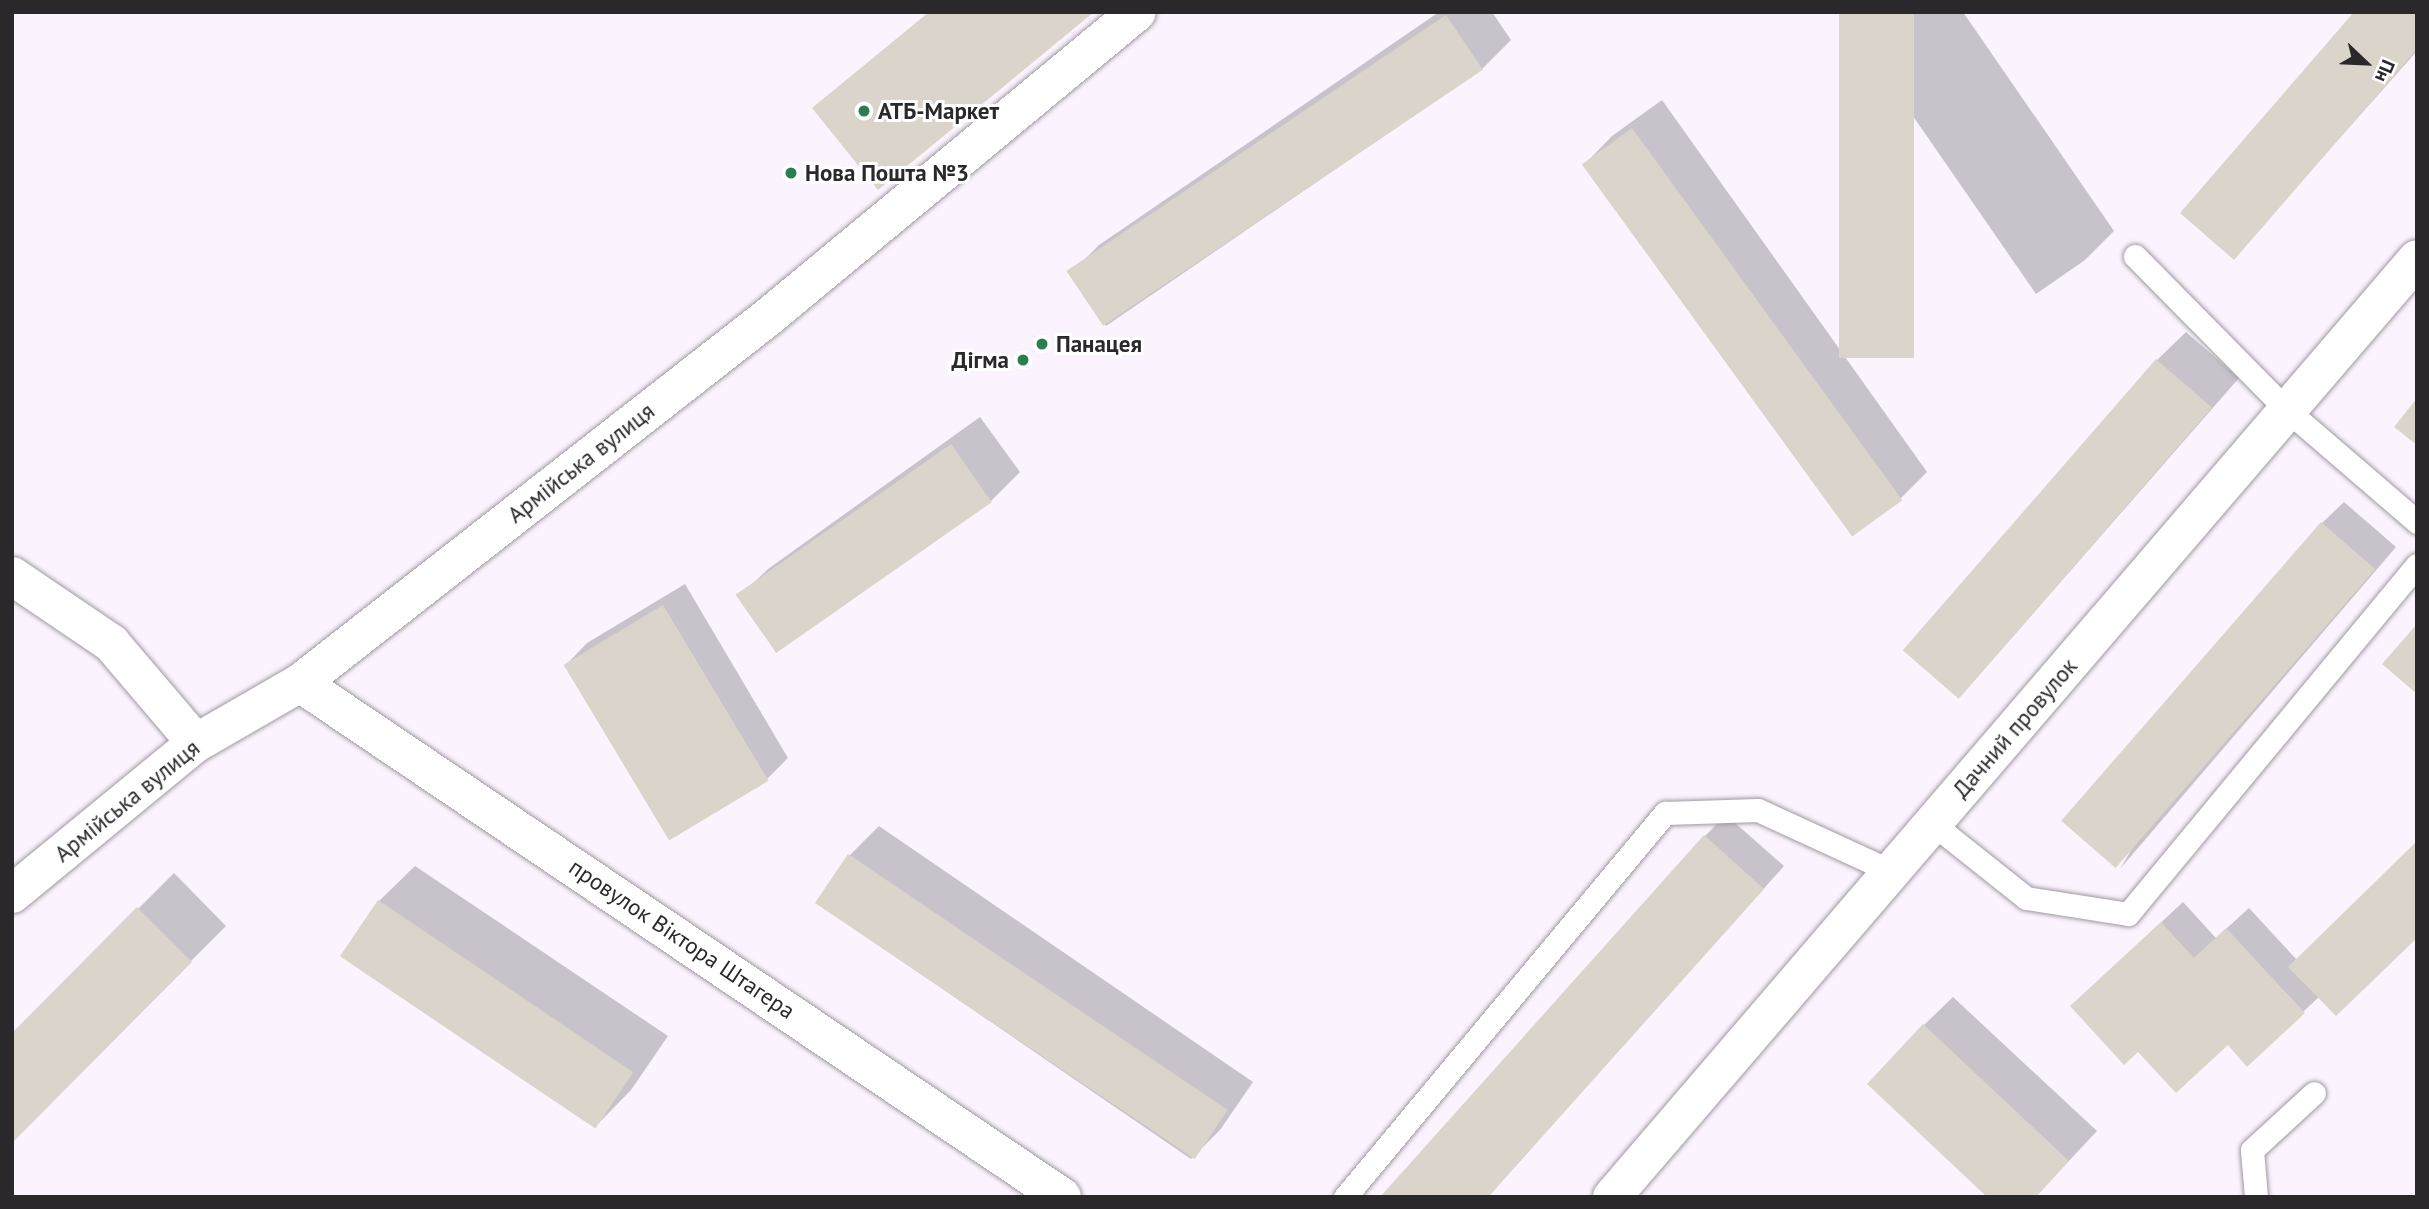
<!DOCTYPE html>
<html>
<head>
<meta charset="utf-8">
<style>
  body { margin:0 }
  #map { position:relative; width:2429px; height:1209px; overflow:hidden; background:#fbf3fd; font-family:"PT Sans",sans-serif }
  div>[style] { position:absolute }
  .shadow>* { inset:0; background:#0003 }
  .building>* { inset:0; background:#dbd4ca; transform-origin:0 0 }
  .roads { filter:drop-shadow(0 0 2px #a099a2) drop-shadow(0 0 2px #a099a2) }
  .service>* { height:23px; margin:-11.5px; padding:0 11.5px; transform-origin:11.5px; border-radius:11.5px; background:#fff }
  .minor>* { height:38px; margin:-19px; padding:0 19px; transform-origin:19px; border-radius:19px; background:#fff }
  .tertiary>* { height:38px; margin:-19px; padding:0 19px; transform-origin:19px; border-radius:19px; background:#fff }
  .dots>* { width:19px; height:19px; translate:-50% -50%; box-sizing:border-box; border:4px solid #fff; border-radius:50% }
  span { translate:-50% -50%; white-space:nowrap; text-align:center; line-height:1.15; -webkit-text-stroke:6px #fff; paint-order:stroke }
  .poi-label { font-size:23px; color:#2b282c; font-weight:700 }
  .left { translate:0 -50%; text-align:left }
  .right { translate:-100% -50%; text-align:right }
  .street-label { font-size:23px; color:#2b282c }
  .frame { position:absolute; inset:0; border:14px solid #2b282c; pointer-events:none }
  .north { position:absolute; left:2331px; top:28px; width:70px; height:70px; -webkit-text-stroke:5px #fff; paint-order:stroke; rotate:113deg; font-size:19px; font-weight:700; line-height:28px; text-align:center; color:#2b282c }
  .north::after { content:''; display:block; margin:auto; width:24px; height:32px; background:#2b282c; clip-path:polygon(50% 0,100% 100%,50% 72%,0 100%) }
</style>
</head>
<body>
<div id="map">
  <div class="shadow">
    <div style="clip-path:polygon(1439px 12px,1492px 12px,1511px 40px,1482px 69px,1106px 326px,1070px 274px,1099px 245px)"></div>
    <div style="clip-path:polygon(1841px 12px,1963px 12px,2114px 231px,2085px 260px,2036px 294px)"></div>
    <div style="clip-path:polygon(2417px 12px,2417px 51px,2234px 257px)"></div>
    <div style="clip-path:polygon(1662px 100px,1927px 472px,1899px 500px,1584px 165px,1612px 136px)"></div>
    <div style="clip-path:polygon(2186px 332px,2239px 378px,1960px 697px,2157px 360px)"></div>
    <div style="clip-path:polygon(980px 417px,1020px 472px,991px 501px,739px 597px,768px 569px)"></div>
    <div style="clip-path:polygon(2344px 502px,2396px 547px,2120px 869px,2322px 523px)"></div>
    <div style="clip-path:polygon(685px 584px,788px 758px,767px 779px,566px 665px,587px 643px)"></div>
    <div style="clip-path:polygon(1726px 815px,1784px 866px,1488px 1197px,1705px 836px)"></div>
    <div style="clip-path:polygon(879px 826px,1253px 1082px,1220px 1130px,1191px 1159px,817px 903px,850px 855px)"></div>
    <div style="clip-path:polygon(415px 866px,668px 1036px,631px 1090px,596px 1126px,379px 901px)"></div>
    <div style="clip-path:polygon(174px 873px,226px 926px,12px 1140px,12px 1035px)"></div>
    <div style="clip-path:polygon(2183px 902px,2216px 938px,2249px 908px,2297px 960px,2319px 997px,2247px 1064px,2228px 1043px,2094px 985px)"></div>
    <div style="clip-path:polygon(1953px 997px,2097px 1131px,2035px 1197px,1924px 1025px)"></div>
  </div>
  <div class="building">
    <div style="clip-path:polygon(929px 12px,1094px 12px,878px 190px,812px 108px)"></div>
    <div style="left:1839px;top:12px;width:75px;height:346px"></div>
    <div style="clip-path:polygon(2354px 12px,2417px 12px,2417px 49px,2234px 260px,2180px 213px)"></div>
    <div style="left:1446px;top:15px;width:66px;height:458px;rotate:56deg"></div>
    <div style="left:1632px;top:128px;width:460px;height:62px;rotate:54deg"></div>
    <div style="left:2156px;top:359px;width:74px;height:386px;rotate:41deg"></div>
    <div style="clip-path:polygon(2417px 398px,2417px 445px,2394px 427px)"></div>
    <div style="left:951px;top:444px;width:71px;height:263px;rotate:55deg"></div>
    <div style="left:2321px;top:522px;width:72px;height:396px;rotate:41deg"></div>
    <div style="left:663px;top:605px;width:205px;height:116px;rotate:59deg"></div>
    <div style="clip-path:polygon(2417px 624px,2417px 694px,2382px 664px)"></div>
    <div style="clip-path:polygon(1704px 835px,1764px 889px,1488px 1197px,1380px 1197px)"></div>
    <div style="clip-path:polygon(2417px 841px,2417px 938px,2336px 1016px,2288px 967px)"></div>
    <div style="left:848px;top:854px;width:458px;height:59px;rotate:34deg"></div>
    <div style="left:378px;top:900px;width:308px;height:68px;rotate:34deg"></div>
    <div style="clip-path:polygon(137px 907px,192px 962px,12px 1143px,12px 1033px)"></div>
    <div style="clip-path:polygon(2161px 922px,2194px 958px,2226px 928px,2305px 1013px,2247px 1067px,2228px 1045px,2176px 1093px,2138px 1052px,2124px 1065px,2070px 1006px)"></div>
    <div style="clip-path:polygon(1923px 1024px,2069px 1161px,2036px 1197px,1987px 1197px,1867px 1084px)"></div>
  </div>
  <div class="roads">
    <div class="service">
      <div style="left:2135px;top:256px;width:216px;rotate:45.4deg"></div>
      <div style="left:2287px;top:410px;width:172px;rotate:40.7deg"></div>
      <div style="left:1933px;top:824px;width:119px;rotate:38.5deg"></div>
      <div style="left:2026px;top:898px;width:103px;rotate:8.9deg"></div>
      <div style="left:2128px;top:914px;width:453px;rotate:-50.4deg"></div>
      <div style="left:1345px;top:1197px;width:500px;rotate:-50.2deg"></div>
      <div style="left:1665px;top:813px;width:93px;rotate:-1.8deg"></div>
      <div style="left:1758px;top:810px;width:149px;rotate:24.7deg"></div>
      <div style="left:2256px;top:1197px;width:47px;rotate:-94.9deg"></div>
      <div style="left:2252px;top:1150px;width:84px;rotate:-42.6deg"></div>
    </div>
    <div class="minor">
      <div style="left:12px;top:576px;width:120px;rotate:34.1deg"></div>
      <div style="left:111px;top:643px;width:131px;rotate:49.6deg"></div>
      <div style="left:300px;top:683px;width:919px;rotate:34deg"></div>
      <div style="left:1612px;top:1197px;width:1236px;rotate:-49.36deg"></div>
    </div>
    <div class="tertiary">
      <div style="left:12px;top:894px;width:238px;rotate:-39.4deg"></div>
      <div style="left:196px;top:743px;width:120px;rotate:-30deg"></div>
      <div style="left:300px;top:683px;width:593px;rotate:-38.01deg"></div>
      <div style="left:767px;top:318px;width:480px;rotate:-39.6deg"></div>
    </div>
  </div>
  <div class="dots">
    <div style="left:864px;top:111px;background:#2a7f51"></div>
    <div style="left:791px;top:173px;background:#2a7f51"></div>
    <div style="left:1042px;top:344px;background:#2a7f51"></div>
    <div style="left:1023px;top:360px;background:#2a7f51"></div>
  </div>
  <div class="poi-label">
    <span class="left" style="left:878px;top:111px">АТБ-Маркет</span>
    <span class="left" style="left:805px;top:173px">Нова Пошта №3</span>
    <span class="left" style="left:1056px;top:344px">Панацея</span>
    <span class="right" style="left:1009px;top:360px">Дігма</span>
  </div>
  <div class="street-label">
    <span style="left:581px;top:463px;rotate:-38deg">Армійська вулиця</span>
    <span style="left:2015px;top:728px;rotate:-49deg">Дачний провулок</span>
    <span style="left:127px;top:801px;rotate:-39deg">Армійська вулиця</span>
    <span style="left:682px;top:939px;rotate:34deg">провулок Віктора Штагера</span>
  </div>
  <div class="frame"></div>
  <div class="north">Пн</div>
</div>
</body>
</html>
